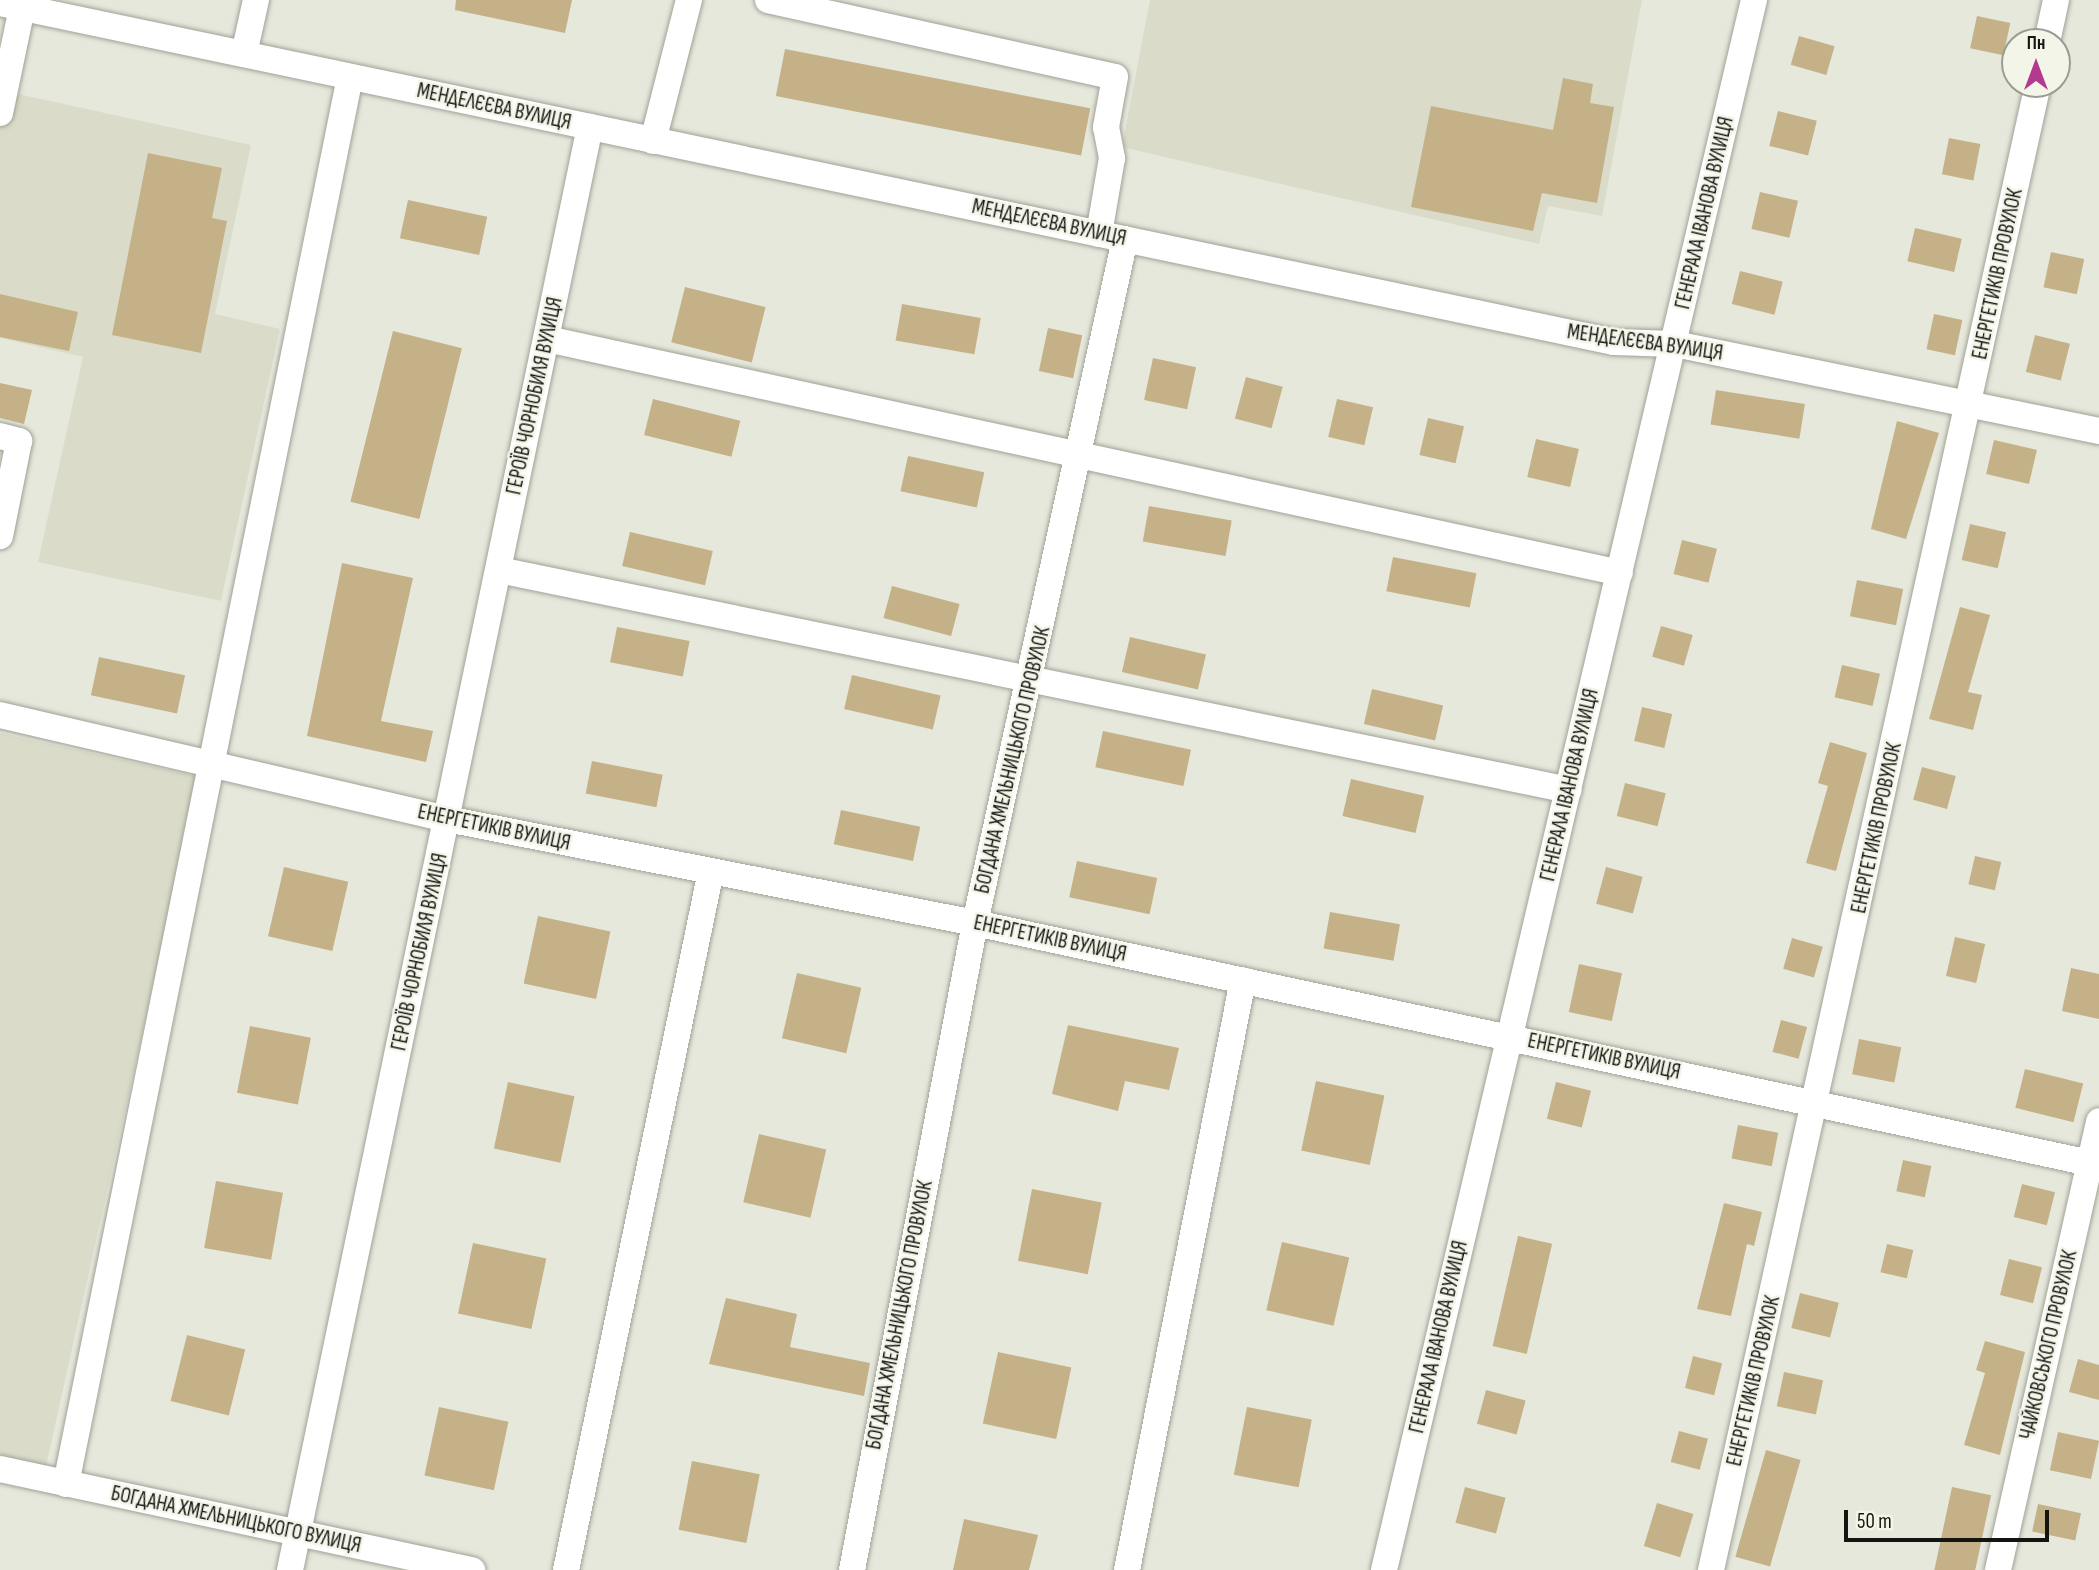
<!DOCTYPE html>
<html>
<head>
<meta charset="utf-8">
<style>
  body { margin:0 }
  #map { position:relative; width:2099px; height:1570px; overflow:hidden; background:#e6e8dc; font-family:"Sofia Sans Condensed",sans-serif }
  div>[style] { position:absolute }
  .built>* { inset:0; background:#dadcc9 }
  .building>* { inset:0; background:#c4b188; transform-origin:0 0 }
  .roads { filter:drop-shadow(0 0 2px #a1a297) drop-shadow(0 0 2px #a1a297) }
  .minor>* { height:26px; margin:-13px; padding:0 13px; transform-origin:13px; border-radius:13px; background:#fff }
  span { translate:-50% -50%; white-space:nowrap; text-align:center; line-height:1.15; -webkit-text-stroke:5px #f4f5e9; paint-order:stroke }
  .street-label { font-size:21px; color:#141410 }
  .north { position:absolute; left:2001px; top:28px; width:70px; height:70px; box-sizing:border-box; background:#f4f5e9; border:2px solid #9a9b92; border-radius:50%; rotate:0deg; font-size:19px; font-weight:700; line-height:28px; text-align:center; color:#141410 }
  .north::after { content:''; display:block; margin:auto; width:24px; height:32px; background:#b33a8e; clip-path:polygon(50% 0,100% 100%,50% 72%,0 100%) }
  .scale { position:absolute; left:1844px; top:1510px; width:205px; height:32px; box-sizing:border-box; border:4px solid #141410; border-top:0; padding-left:9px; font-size:21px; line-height:24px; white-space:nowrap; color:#141410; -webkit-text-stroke:5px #f4f5e9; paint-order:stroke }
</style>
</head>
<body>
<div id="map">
  <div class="built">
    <div style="clip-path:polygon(1150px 0,1642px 0,1602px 216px,1548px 206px,1539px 244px,1122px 147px)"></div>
    <div style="clip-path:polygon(0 90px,251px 145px,215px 314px,280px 329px,221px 601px,38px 562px,83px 357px,0 338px)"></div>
    <div style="clip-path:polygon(0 733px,199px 777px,46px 1466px,0 1456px)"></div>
  </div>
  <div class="building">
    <div style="clip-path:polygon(456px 0,572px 0,565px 33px,455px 10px)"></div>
    <div style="left:1977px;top:16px;width:34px;height:33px;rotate:12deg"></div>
    <div style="left:1799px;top:36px;width:37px;height:30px;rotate:16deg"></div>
    <div style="left:785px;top:49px;width:311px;height:48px;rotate:11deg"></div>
    <div style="clip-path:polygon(1563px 78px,1593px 84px,1590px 103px,1614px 107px,1597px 203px,1542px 193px,1533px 231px,1411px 207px,1431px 106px,1553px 130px)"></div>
    <div style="left:1778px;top:111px;width:40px;height:36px;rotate:14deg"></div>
    <div style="left:1949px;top:138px;width:32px;height:37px;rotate:11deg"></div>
    <div style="clip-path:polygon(148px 153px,222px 168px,212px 218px,227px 221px,201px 353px,112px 335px)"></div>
    <div style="left:1760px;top:192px;width:39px;height:38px;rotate:13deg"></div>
    <div style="left:408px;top:200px;width:81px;height:39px;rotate:12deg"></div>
    <div style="left:1915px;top:228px;width:48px;height:34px;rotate:13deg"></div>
    <div style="left:2051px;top:252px;width:34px;height:36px;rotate:12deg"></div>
    <div style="left:1740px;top:271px;width:44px;height:34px;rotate:14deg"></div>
    <div style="left:685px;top:287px;width:83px;height:57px;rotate:14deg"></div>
    <div style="clip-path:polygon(0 294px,78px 312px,69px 351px,0 337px)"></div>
    <div style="left:902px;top:304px;width:80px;height:37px;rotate:10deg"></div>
    <div style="left:1934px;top:314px;width:29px;height:36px;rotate:12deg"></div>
    <div style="left:1048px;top:328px;width:35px;height:44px;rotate:12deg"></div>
    <div style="left:393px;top:331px;width:71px;height:176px;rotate:14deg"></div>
    <div style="left:2035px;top:335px;width:36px;height:38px;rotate:14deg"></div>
    <div style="left:1153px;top:358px;width:44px;height:43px;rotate:12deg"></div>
    <div style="left:1246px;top:377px;width:38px;height:43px;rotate:15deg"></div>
    <div style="clip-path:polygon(0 383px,32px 390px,24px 424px,0 418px)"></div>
    <div style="left:1716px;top:390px;width:90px;height:35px;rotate:9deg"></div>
    <div style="left:653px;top:399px;width:90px;height:37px;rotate:14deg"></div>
    <div style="left:1337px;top:399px;width:37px;height:39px;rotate:13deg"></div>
    <div style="left:1428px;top:418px;width:37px;height:38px;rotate:13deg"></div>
    <div style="clip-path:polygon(1897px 421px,1939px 433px,1906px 539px,1871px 529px)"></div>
    <div style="left:1536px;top:439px;width:44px;height:39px;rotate:13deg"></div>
    <div style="left:1994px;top:440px;width:44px;height:35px;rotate:13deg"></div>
    <div style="left:908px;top:456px;width:78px;height:36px;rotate:12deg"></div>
    <div style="left:1149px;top:506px;width:84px;height:36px;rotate:10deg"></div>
    <div style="left:1970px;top:524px;width:37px;height:37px;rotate:13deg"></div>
    <div style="left:630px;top:532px;width:85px;height:35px;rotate:13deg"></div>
    <div style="left:1682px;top:540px;width:36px;height:35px;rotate:14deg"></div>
    <div style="left:1393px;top:557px;width:85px;height:35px;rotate:11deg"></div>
    <div style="clip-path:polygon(342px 563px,413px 578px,381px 721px,433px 731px,426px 762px,307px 736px)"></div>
    <div style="left:1857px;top:580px;width:47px;height:37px;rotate:11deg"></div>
    <div style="left:892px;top:586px;width:70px;height:33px;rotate:15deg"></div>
    <div style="clip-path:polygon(1960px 607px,1990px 615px,1968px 692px,1982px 695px,1973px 730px,1929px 719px)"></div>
    <div style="left:1661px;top:626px;width:33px;height:32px;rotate:16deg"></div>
    <div style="left:617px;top:627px;width:74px;height:36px;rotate:11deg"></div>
    <div style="left:1130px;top:637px;width:78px;height:36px;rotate:13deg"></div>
    <div style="left:99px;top:657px;width:88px;height:39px;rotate:12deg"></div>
    <div style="left:1842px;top:665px;width:39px;height:33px;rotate:13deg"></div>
    <div style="left:852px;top:675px;width:91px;height:35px;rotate:13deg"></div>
    <div style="left:1372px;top:689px;width:73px;height:36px;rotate:13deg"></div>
    <div style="left:1642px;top:707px;width:31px;height:35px;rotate:13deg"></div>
    <div style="left:1103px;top:731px;width:90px;height:37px;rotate:12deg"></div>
    <div style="clip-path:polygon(1830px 742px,1867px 753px,1836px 871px,1806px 863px,1828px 786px,1818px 783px)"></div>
    <div style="left:592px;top:761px;width:72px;height:33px;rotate:11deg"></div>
    <div style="left:1922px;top:767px;width:35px;height:34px;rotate:15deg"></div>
    <div style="left:1351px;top:779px;width:75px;height:38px;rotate:13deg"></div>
    <div style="left:1625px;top:783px;width:42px;height:34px;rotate:14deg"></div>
    <div style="left:841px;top:810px;width:81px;height:35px;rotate:12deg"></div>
    <div style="left:1975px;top:856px;width:27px;height:29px;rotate:13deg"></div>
    <div style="left:1077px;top:861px;width:82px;height:37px;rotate:12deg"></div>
    <div style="left:284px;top:867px;width:66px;height:71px;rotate:13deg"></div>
    <div style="left:1606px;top:867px;width:38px;height:38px;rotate:15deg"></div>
    <div style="left:1330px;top:912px;width:71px;height:37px;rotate:10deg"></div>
    <div style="left:538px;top:916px;width:74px;height:69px;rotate:12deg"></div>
    <div style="left:1955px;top:937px;width:31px;height:40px;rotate:13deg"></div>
    <div style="left:1792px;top:938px;width:32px;height:32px;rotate:16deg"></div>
    <div style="left:1579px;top:964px;width:44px;height:49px;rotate:12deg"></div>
    <div style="clip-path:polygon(2071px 968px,2099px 974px,2099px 1019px,2062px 1011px)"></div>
    <div style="left:797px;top:973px;width:66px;height:67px;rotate:13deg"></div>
    <div style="left:1781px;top:1020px;width:27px;height:33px;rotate:15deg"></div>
    <div style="clip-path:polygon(1068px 1025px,1179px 1048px,1169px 1090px,1125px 1081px,1118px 1111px,1052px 1094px)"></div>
    <div style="left:250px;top:1026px;width:62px;height:68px;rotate:11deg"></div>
    <div style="left:1859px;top:1039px;width:43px;height:36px;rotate:11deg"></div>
    <div style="left:2025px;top:1069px;width:60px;height:40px;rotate:14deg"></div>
    <div style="left:1316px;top:1081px;width:70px;height:71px;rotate:12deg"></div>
    <div style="left:508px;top:1082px;width:68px;height:68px;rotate:12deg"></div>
    <div style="left:1556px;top:1082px;width:36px;height:38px;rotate:14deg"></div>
    <div style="left:1738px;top:1125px;width:41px;height:34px;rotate:11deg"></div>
    <div style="left:759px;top:1134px;width:69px;height:70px;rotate:13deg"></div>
    <div style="left:1903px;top:1160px;width:29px;height:32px;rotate:12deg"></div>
    <div style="left:216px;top:1181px;width:68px;height:68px;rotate:10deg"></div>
    <div style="left:2022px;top:1184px;width:34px;height:34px;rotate:14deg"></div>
    <div style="left:1032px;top:1189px;width:71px;height:73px;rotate:11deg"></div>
    <div style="clip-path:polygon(1724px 1203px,1762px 1212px,1754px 1246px,1747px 1244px,1731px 1316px,1697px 1309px)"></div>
    <div style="left:1518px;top:1236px;width:35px;height:113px;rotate:13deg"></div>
    <div style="left:1282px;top:1242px;width:69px;height:70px;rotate:13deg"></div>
    <div style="left:473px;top:1243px;width:75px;height:72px;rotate:12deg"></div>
    <div style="left:1887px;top:1244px;width:27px;height:29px;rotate:13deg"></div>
    <div style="left:2009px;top:1259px;width:34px;height:37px;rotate:14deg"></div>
    <div style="left:1800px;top:1293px;width:40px;height:36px;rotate:14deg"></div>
    <div style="clip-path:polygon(726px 1298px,797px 1314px,790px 1347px,870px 1363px,864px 1396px,709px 1364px)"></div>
    <div style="left:187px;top:1335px;width:60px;height:68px;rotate:14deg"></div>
    <div style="clip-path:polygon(1985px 1341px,2025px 1352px,2000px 1455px,1964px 1445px,1985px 1373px,1976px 1370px)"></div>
    <div style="left:998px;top:1352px;width:75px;height:73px;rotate:12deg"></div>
    <div style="left:1693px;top:1356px;width:30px;height:33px;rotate:14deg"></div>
    <div style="clip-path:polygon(2078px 1359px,2099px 1365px,2099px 1400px,2069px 1392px)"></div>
    <div style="left:1784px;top:1372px;width:40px;height:35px;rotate:12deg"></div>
    <div style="left:1486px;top:1390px;width:41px;height:35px;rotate:15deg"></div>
    <div style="left:439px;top:1407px;width:71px;height:70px;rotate:12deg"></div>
    <div style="left:1247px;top:1407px;width:66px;height:69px;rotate:11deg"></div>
    <div style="left:1679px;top:1431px;width:30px;height:32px;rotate:15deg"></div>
    <div style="left:2058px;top:1432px;width:42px;height:39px;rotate:12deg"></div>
    <div style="left:1766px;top:1450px;width:36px;height:111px;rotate:16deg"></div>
    <div style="left:692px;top:1461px;width:69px;height:70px;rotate:11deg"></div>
    <div style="left:1465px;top:1487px;width:42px;height:37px;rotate:15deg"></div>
    <div style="left:1952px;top:1487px;width:40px;height:85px;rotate:12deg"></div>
    <div style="left:1657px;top:1503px;width:38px;height:45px;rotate:17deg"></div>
    <div style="left:2038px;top:1504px;width:44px;height:28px;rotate:12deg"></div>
    <div style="clip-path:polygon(964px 1519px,1038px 1535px,1029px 1570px,953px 1570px)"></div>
  </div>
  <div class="roads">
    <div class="minor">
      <div style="left:768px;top:0;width:355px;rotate:12.5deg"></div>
      <div style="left:1115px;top:77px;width:51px;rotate:100.2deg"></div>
      <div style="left:1106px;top:127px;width:32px;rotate:79deg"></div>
      <div style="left:1112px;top:158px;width:77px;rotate:99.7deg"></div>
      <div style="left:0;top:3px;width:1649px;rotate:11.86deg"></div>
      <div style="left:1614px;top:342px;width:61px;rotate:1.9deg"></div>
      <div style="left:1675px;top:344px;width:433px;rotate:11.6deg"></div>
      <div style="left:2047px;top:42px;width:43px;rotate:-77.9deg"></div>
      <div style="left:244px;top:54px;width:55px;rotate:-77.5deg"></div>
      <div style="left:0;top:113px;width:107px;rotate:-78.2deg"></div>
      <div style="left:653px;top:141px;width:146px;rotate:-75.7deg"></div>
      <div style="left:547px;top:339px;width:1098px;rotate:12.3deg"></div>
      <div style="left:0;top:436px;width:20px;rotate:15deg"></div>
      <div style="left:19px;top:441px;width:97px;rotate:101.3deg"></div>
      <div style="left:499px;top:570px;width:1092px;rotate:11.62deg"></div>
      <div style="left:0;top:715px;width:459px;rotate:13.1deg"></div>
      <div style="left:447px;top:819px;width:538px;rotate:11.14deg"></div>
      <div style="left:975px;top:923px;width:1150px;rotate:12.15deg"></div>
      <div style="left:0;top:1469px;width:483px;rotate:12.1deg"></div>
      <div style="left:66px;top:1484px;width:1435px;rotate:-78.59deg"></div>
      <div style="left:290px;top:1570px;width:1474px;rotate:-78.26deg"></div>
      <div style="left:566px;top:1570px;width:714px;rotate:-78.28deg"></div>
      <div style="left:852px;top:1570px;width:659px;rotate:-79.24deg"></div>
      <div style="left:975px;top:923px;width:700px;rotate:-77.63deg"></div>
      <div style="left:1127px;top:1570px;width:601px;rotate:-78.88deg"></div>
      <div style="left:1384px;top:1570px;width:1613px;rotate:-76.74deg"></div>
      <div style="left:1711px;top:1570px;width:1522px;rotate:-77.59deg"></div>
      <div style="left:1998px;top:1570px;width:460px;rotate:-77.3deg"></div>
    </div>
  </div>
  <div class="street-label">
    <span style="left:494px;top:107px;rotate:12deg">МЕНДЕЛЄЄВА ВУЛИЦЯ</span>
    <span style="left:1705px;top:213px;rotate:-77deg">ГЕНЕРАЛА ІВАНОВА ВУЛИЦЯ</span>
    <span style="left:1049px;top:223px;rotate:12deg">МЕНДЕЛЄЄВА ВУЛИЦЯ</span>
    <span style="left:1998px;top:274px;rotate:-78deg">ЕНЕРГЕТИКІВ ПРОВУЛОК</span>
    <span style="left:1645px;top:343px;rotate:8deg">МЕНДЕЛЄЄВА ВУЛИЦЯ</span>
    <span style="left:535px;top:396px;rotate:-78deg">ГЕРОЇВ ЧОРНОБИЛЯ ВУЛИЦЯ</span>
    <span style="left:1013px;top:760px;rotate:-77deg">БОГДАНА ХМЕЛЬНИЦЬКОГО ПРОВУЛОК</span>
    <span style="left:1570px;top:785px;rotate:-77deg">ГЕНЕРАЛА ІВАНОВА ВУЛИЦЯ</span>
    <span style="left:494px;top:828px;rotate:12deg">ЕНЕРГЕТИКІВ ВУЛИЦЯ</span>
    <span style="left:1877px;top:828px;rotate:-78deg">ЕНЕРГЕТИКІВ ПРОВУЛОК</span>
    <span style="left:1050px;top:939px;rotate:12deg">ЕНЕРГЕТИКІВ ВУЛИЦЯ</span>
    <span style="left:420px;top:952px;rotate:-78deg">ГЕРОЇВ ЧОРНОБИЛЯ ВУЛИЦЯ</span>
    <span style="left:1604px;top:1057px;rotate:12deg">ЕНЕРГЕТИКІВ ВУЛИЦЯ</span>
    <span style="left:900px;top:1315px;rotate:-79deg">БОГДАНА ХМЕЛЬНИЦЬКОГО ПРОВУЛОК</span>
    <span style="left:1439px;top:1337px;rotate:-77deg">ГЕНЕРАЛА ІВАНОВА ВУЛИЦЯ</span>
    <span style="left:2049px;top:1345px;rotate:-77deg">ЧАЙКОВСЬКОГО ПРОВУЛОК</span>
    <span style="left:1754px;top:1381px;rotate:-77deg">ЕНЕРГЕТИКІВ ПРОВУЛОК</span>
    <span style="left:236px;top:1520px;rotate:12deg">БОГДАНА ХМЕЛЬНИЦЬКОГО ВУЛИЦЯ</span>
  </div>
  <div class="north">Пн</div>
  <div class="scale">50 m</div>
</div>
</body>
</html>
